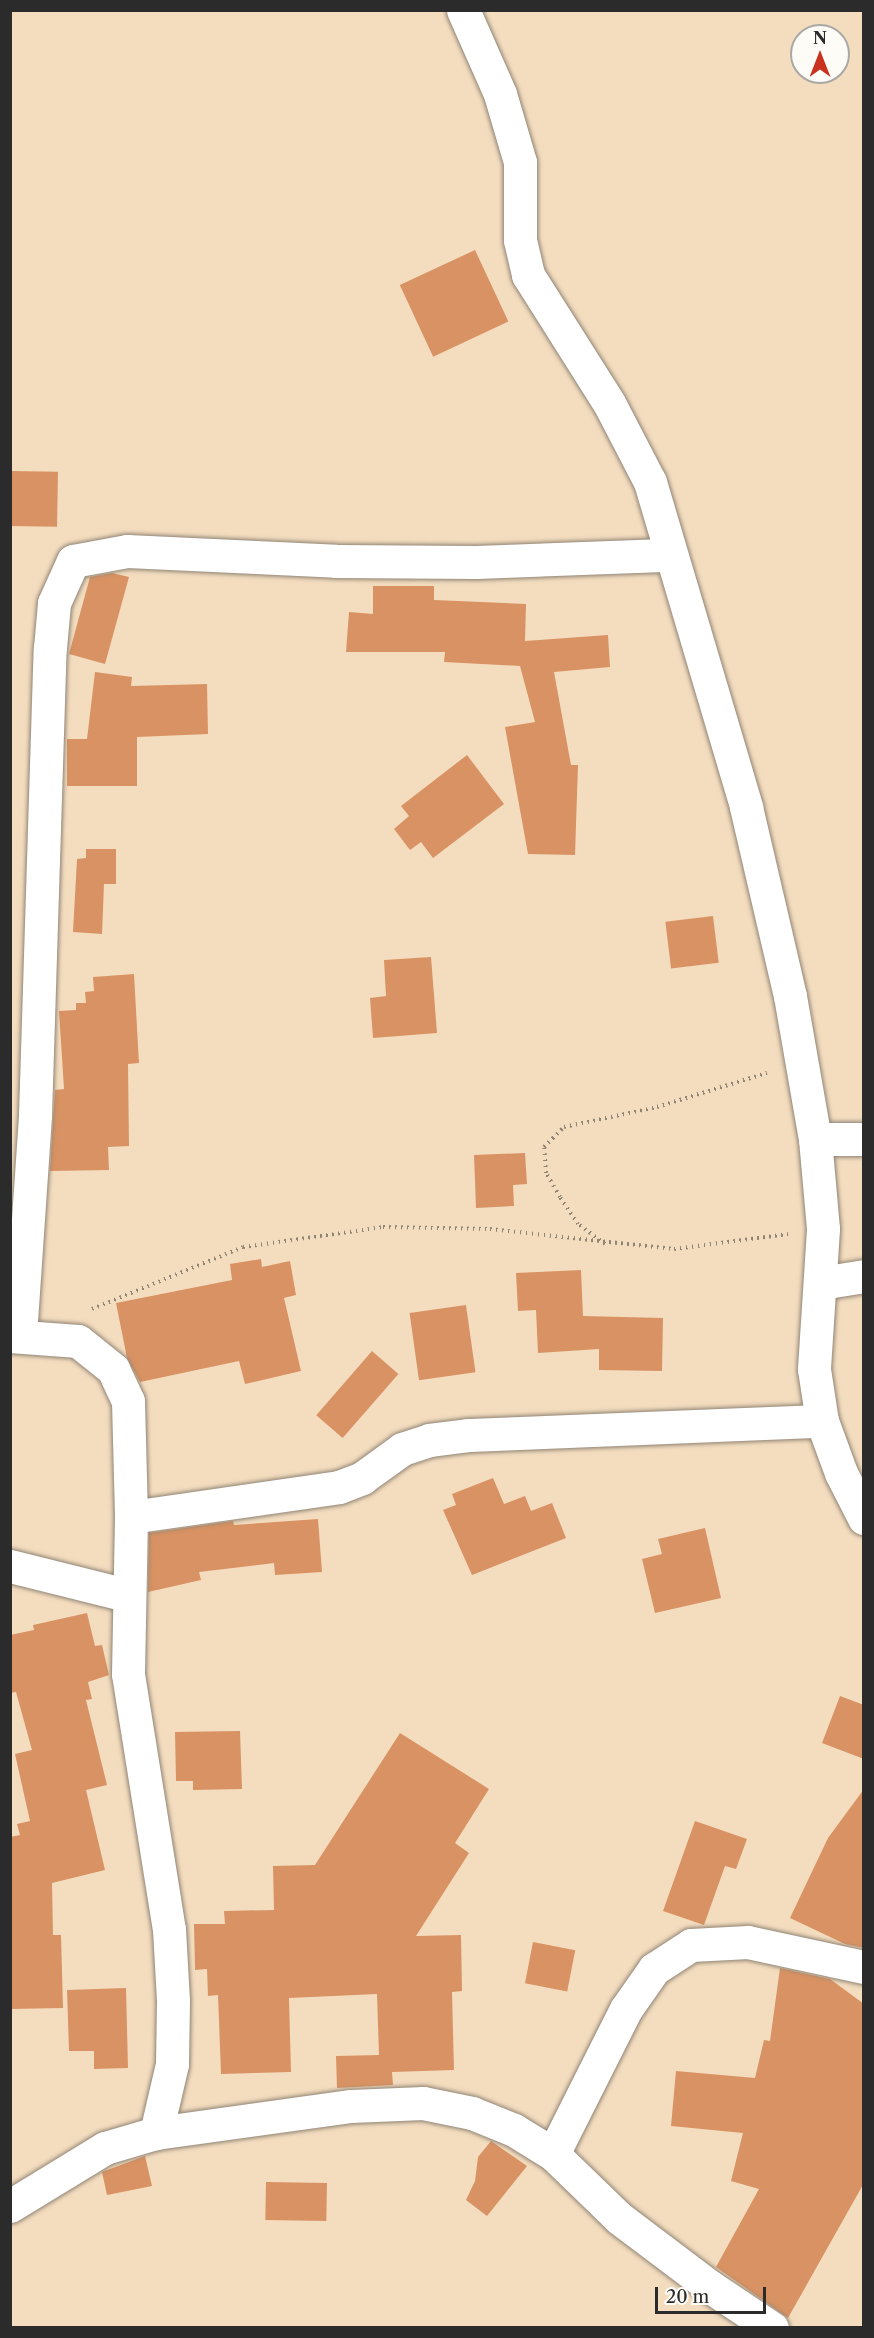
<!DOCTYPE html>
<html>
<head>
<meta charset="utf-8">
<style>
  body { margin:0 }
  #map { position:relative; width:874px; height:2338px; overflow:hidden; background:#f4ddbf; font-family:"Libre Caslon Text",serif }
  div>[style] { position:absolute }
  .building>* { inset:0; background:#d99263; transform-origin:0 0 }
  .path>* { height:4px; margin-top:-2px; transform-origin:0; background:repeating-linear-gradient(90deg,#908475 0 1.5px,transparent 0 6px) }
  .roads { filter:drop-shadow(0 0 2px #908475) drop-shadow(0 0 2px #908475) }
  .street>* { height:33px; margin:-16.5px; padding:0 16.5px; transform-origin:16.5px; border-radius:16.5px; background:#fff }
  span { translate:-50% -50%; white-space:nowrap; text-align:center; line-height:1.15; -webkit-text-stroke:4.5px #fdfcf7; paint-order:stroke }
  .frame { position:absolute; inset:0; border:12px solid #2b2b2b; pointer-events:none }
  .north { position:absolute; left:790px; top:24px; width:60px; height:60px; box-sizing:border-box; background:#fdfcf7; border:2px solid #a9a8a5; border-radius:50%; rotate:0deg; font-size:16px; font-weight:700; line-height:24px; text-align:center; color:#2b2b2b }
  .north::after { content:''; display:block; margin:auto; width:21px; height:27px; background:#c8321e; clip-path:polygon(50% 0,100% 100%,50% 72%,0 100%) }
  .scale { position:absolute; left:655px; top:2287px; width:111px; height:27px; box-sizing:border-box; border:3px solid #2b2b2b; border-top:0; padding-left:8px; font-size:18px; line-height:21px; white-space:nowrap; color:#2b2b2b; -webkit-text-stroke:4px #fdfcf7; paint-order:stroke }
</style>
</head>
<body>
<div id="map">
  <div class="building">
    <div style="left:475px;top:250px;width:79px;height:83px;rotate:65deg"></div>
    <div style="left:10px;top:471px;width:48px;height:55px;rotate:1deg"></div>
    <div style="clip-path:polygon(112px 573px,129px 577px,105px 664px,69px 654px,90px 577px)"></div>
    <div style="clip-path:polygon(373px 586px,434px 586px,434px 600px,526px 604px,525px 641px,608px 635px,610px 667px,554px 672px,571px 765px,578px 765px,575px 855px,528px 854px,505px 727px,535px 722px,520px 666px,444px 662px,445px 652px,346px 652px,349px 612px,373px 614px)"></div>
    <div style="clip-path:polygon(95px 672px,132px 677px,131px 686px,207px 684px,208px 734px,137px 737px,137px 786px,67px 786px,67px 739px,87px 739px)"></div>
    <div style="clip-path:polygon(467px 755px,504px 804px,433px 858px,421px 842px,410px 850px,394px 829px,409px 816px,401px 806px)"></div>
    <div style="clip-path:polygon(86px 849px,116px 849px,116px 884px,104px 884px,102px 934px,73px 932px,77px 859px,86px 858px)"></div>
    <div style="left:713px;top:916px;width:47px;height:48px;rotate:83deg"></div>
    <div style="clip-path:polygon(431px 957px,437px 1033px,373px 1038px,370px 998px,386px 996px,384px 960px)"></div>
    <div style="clip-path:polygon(134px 974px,139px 1063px,128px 1064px,129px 1146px,108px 1147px,109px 1170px,50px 1171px,55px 1090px,64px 1089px,59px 1011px,76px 1010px,76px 1003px,86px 1003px,85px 992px,94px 991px,93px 977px)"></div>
    <div style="clip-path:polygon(525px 1153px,527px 1184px,513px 1185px,514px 1206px,476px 1208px,474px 1155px)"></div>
    <div style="clip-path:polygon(261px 1259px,262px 1267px,290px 1261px,296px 1295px,284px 1298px,301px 1371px,245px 1384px,239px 1361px,140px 1382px,127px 1358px,116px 1303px,232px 1280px,230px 1264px)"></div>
    <div style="clip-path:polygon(581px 1270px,583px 1316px,663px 1318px,662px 1371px,599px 1370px,599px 1349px,538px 1353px,536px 1310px,518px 1311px,516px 1273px)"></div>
    <div style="left:466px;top:1305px;width:68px;height:57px;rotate:82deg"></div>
    <div style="left:372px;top:1351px;width:35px;height:85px;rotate:41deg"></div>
    <div style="clip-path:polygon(493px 1478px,504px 1504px,525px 1496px,531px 1511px,552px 1503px,566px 1538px,472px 1575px,443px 1510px,456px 1505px,452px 1494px)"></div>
    <div style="clip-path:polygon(318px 1519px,322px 1572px,275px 1575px,274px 1563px,199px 1572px,201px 1580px,148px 1592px,149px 1533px,233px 1521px,234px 1525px)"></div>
    <div style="clip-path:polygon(705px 1528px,721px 1598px,655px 1613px,642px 1559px,662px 1554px,658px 1539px)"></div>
    <div style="clip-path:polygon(87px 1613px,95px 1646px,102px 1645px,109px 1675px,88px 1682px,92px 1699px,86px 1700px,107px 1785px,86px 1790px,105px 1870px,52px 1883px,53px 1935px,61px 1935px,63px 2008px,10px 2009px,10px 1837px,20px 1835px,17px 1824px,30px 1821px,15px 1754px,32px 1750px,16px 1692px,10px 1693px,10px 1635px,34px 1630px,33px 1625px)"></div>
    <div style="clip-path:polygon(840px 1696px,864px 1705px,864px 1759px,822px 1743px)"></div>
    <div style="clip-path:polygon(240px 1731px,242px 1789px,193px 1790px,193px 1781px,176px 1781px,175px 1732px)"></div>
    <div style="clip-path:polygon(400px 1733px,489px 1789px,455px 1843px,469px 1853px,416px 1936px,461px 1935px,462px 1991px,452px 1992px,454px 2070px,392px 2072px,393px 2085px,337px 2088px,336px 2056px,379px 2055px,377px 1994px,289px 1998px,291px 2072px,221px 2074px,218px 1995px,208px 1996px,207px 1969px,195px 1970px,194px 1924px,225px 1924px,224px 1911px,274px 1910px,273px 1866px,315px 1865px)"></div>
    <div style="clip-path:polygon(864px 1789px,864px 1948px,845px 1944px,790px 1918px,828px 1838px)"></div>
    <div style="clip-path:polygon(695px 1821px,747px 1839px,736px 1869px,725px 1866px,704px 1925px,663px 1911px)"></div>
    <div style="left:533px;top:1942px;width:43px;height:42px;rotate:11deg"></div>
    <div style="clip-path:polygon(780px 1968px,830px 1979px,864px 2004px,864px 2183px,788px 2318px,716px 2267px,759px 2189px,731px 2181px,743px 2133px,671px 2126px,676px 2071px,755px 2078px,764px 2040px,770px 2041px)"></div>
    <div style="clip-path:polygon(126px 1988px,128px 2068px,94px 2069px,94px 2051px,69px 2051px,67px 1990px)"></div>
    <div style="clip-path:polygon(491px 2141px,527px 2166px,487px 2216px,466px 2200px,475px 2181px,478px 2157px)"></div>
    <div style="clip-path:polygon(145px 2156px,152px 2186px,107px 2195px,102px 2172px)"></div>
    <div style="left:266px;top:2182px;width:61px;height:38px;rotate:1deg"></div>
  </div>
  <div class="path">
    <div style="left:605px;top:1244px;width:34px;rotate:-143deg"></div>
    <div style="left:578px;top:1224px;width:32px;rotate:-124deg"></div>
    <div style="left:560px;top:1197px;width:28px;rotate:-120deg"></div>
    <div style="left:546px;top:1173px;width:26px;rotate:-94deg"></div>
    <div style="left:544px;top:1147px;width:28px;rotate:-45deg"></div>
    <div style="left:564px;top:1127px;width:95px;rotate:-12.1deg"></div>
    <div style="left:657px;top:1107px;width:115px;rotate:-17.2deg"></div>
    <div style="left:92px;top:1309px;width:163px;rotate:-22.3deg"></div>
    <div style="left:243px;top:1247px;width:141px;rotate:-8.1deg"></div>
    <div style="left:383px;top:1227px;width:107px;rotate:1.1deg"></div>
    <div style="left:490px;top:1229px;width:185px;rotate:6.2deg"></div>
    <div style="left:674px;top:1249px;width:115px;rotate:-7.5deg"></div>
  </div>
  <div class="roads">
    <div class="street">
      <div style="left:463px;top:10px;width:92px;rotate:66.2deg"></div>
      <div style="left:500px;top:94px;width:71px;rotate:73.6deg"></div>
      <div style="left:520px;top:162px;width:78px;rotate:90deg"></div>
      <div style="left:520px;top:240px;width:36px;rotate:77deg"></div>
      <div style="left:528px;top:275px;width:151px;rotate:57.7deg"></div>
      <div style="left:609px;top:403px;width:89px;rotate:62.6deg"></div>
      <div style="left:650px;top:482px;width:339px;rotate:73.5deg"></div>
      <div style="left:746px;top:807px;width:194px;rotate:76.9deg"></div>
      <div style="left:790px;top:996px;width:145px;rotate:80.1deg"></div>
      <div style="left:815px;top:1139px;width:90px;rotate:84.9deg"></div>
      <div style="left:823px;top:1229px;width:140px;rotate:93.7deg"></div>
      <div style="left:814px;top:1369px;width:53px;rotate:81.3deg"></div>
      <div style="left:822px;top:1421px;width:55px;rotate:69.9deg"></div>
      <div style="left:841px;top:1473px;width:51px;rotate:62.9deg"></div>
      <div style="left:815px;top:1139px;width:49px"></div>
      <div style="left:821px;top:1283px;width:44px;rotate:-9.2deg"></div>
      <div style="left:10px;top:1336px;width:68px;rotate:4.2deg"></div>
      <div style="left:78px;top:1341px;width:45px;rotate:38.7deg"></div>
      <div style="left:113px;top:1369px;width:35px;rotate:65deg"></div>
      <div style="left:128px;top:1401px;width:116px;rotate:88.5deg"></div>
      <div style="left:131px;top:1517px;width:157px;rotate:91.1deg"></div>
      <div style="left:128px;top:1674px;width:258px;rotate:80.9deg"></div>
      <div style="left:169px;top:1929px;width:72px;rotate:86.8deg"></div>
      <div style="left:173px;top:2001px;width:63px;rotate:90.9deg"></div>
      <div style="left:172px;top:2064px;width:71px;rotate:103.1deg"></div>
      <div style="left:20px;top:1336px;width:222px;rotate:-86.1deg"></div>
      <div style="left:35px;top:1115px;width:467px;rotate:-88.2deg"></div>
      <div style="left:50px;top:648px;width:45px;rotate:-84.9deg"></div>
      <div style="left:54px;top:603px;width:46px;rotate:-65.7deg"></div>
      <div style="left:73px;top:561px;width:55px;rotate:-10.5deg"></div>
      <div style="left:127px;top:551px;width:209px;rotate:2.7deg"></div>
      <div style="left:336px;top:561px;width:140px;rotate:0.4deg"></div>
      <div style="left:476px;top:562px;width:195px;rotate:-2.1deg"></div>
      <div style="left:131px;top:1517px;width:210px;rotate:-8.2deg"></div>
      <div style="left:339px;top:1487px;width:25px;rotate:-21deg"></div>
      <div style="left:362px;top:1478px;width:49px;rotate:-35.9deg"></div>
      <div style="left:402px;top:1449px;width:28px;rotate:-18deg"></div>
      <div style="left:429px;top:1440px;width:39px;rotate:-7deg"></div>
      <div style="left:468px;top:1435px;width:354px;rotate:-2.3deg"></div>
      <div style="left:10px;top:1566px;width:120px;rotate:14deg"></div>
      <div style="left:553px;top:2154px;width:162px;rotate:-63.3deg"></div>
      <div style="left:626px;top:2009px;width:49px;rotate:-55deg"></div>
      <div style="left:654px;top:1969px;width:44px;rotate:-33deg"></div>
      <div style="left:691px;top:1945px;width:57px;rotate:-3deg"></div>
      <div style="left:748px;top:1942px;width:119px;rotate:12.2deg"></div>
      <div style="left:10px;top:2206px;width:111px;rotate:-31.4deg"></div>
      <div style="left:105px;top:2148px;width:53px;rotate:-16.4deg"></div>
      <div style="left:156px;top:2133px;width:197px;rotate:-7.9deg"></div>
      <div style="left:351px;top:2106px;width:72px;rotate:-2.4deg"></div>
      <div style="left:423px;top:2103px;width:50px;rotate:11.5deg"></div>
      <div style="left:472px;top:2113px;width:45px;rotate:22deg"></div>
      <div style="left:514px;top:2130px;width:46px;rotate:31.6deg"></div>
      <div style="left:553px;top:2154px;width:92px;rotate:44.1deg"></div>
      <div style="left:619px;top:2218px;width:116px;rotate:37deg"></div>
      <div style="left:712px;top:2288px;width:72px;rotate:33.7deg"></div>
    </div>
  </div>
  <div class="frame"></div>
  <div class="north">N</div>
  <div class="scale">20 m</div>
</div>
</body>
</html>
